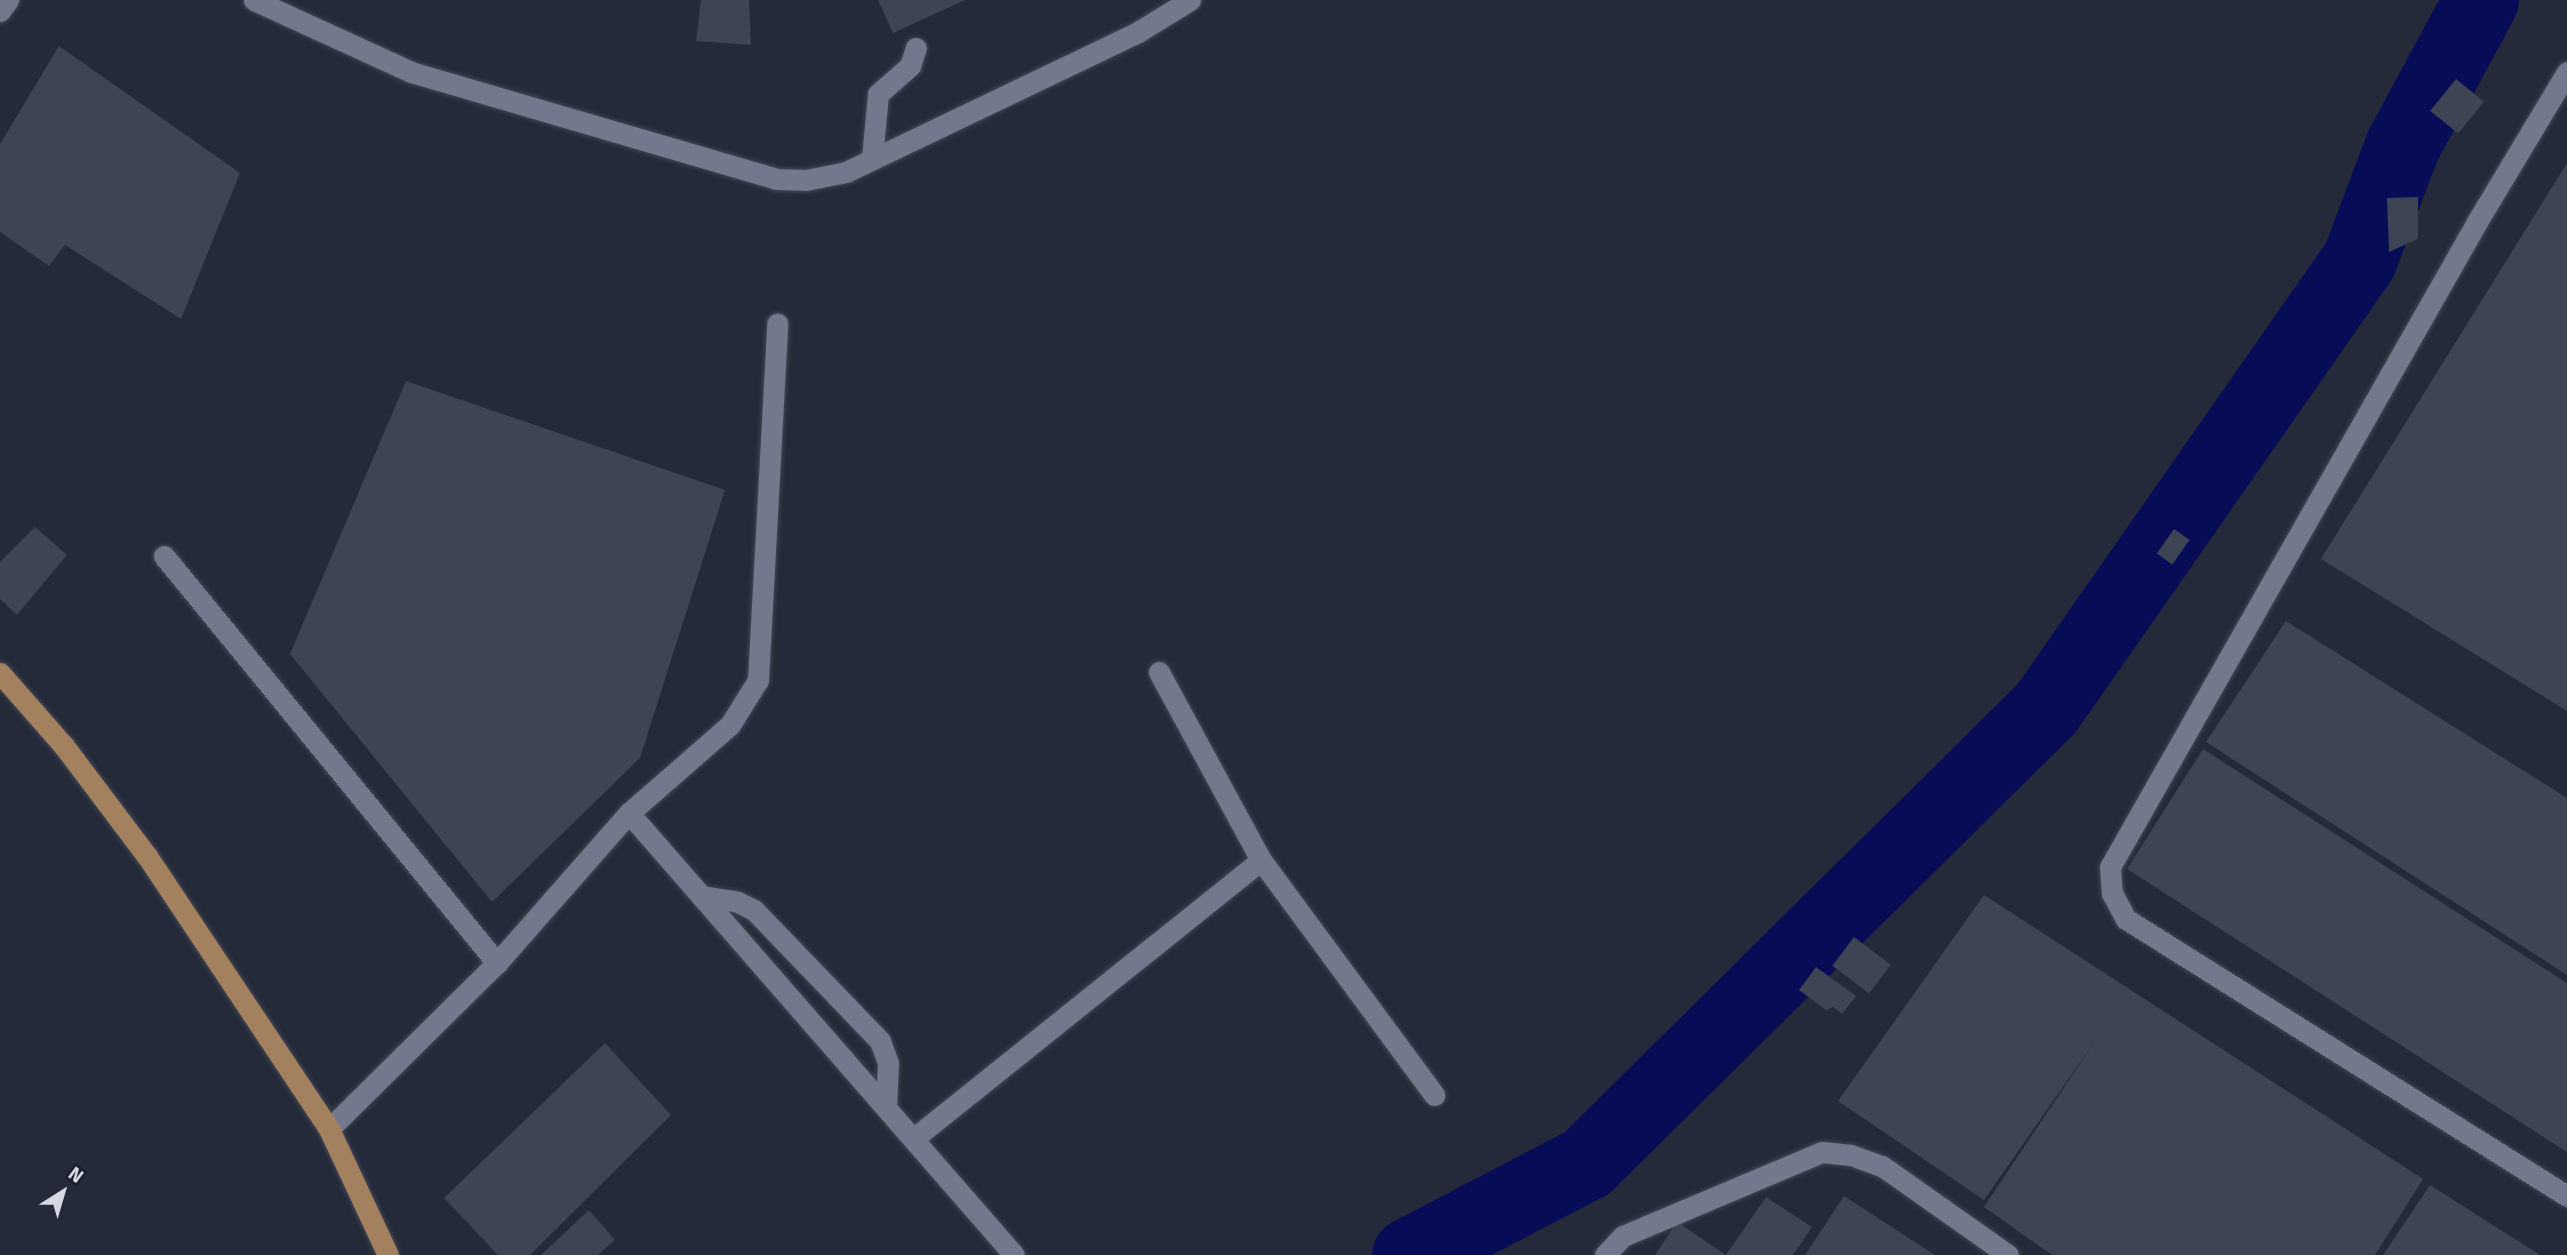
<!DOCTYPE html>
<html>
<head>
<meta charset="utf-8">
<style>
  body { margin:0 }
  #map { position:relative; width:2567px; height:1255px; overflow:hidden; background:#242a39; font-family:"Fira Sans",sans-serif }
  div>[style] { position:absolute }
  .river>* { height:75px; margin:-37.5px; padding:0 37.5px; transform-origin:37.5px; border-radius:37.5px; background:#070c56 }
  .building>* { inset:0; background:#3d4454; transform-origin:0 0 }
  .roads { filter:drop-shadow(0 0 2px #414653) drop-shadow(0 0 2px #414653) }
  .minor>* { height:21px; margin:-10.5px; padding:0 10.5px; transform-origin:10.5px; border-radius:10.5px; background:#72798c }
  .major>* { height:21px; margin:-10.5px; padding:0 10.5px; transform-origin:10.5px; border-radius:10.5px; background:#a3805e }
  span { translate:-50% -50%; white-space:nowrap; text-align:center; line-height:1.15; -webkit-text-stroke:5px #1b202f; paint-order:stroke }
  .north { position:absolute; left:28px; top:1157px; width:70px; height:70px; -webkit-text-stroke:5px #1b202f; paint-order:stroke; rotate:37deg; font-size:19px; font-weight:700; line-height:28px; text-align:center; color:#d5d9e3 }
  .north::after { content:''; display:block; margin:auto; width:24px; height:32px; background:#d5d9e3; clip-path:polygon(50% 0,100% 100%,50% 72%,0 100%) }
</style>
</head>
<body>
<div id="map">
  <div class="river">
    <div style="left:1409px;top:1255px;width:199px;rotate:-27.5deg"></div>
    <div style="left:1586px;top:1163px;width:647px;rotate:-44.69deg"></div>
    <div style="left:2046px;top:708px;width:547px;rotate:-55.06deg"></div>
    <div style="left:2359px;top:260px;width:122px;rotate:-69.3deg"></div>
    <div style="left:2402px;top:146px;width:166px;rotate:-61.6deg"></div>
  </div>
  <div class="building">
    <div style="clip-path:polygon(701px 0,749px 0,751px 45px,696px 41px)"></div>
    <div style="clip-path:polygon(878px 0,965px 0,893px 33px)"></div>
    <div style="clip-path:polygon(59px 46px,240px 173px,181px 319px,65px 245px,49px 266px,0 232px,0 144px)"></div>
    <div style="left:2456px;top:79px;width:36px;height:41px;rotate:39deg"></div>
    <div style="clip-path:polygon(2567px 163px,2567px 711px,2321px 559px)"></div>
    <div style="clip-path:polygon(2418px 197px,2418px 239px,2389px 252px,2387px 198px)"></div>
    <div style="clip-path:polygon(406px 381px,725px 490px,640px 758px,492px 902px,290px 654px)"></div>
    <div style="clip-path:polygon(35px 527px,67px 555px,17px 615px,0 599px,0 562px)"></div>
    <div style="left:2174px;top:529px;width:19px;height:30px;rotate:35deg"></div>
    <div style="clip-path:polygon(2286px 621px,2567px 798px,2567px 975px,2206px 742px)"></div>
    <div style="clip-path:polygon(2203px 749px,2567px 983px,2567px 1152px,2127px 869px)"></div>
    <div style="clip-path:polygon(1984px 895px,2423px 1179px,2375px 1255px,2052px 1255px,1984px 1207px,2095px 1041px,1984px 1200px,1838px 1101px)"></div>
    <div style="left:1854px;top:937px;width:46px;height:36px;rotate:37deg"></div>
    <div style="clip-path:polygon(1816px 967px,1856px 996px,1842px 1014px,1833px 1007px,1826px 1010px,1799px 990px)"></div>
    <div style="clip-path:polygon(605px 1043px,671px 1115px,530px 1255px,498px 1255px,444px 1198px)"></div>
    <div style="clip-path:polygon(2430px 1185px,2540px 1255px,2383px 1255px)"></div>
    <div style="clip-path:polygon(1844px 1196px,1935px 1255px,1805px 1255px)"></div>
    <div style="clip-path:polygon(1766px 1197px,1812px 1227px,1793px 1255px,1655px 1255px,1677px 1222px,1726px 1255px)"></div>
    <div style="clip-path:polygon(589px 1210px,615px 1240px,598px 1255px,541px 1255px)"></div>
  </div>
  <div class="roads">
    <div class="minor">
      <div style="left:254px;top:0;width:173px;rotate:24.6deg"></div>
      <div style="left:411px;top:72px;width:380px;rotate:16.3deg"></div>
      <div style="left:776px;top:179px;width:30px;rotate:2deg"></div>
      <div style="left:806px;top:180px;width:41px;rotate:-11.3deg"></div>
      <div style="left:846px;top:172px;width:324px;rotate:-25.6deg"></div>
      <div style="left:1138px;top:32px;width:61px;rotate:-31.6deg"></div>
      <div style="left:0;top:11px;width:14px;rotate:-54deg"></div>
      <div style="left:2567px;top:72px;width:175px;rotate:121deg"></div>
      <div style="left:2477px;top:222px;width:742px;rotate:119.64deg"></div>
      <div style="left:2110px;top:867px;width:26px;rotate:86deg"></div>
      <div style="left:2112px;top:893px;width:30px;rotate:62deg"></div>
      <div style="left:2126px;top:919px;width:521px;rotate:32.13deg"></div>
      <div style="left:872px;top:158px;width:64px;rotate:-84.6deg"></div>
      <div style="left:878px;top:94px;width:43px;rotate:-41.2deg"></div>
      <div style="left:910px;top:66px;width:19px;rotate:-72deg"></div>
      <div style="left:164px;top:556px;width:526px;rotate:50.71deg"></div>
      <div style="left:629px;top:813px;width:586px;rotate:48.94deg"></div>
      <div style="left:1261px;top:860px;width:292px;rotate:53.6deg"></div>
      <div style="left:702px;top:896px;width:36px;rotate:9deg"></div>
      <div style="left:738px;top:902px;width:18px;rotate:27deg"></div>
      <div style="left:754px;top:910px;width:182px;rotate:46.1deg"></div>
      <div style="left:880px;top:1041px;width:23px;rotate:70deg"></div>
      <div style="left:888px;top:1063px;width:45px;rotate:92.5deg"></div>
      <div style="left:329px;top:1129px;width:236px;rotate:-44.7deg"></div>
      <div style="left:497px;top:963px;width:200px;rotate:-48.7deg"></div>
      <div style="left:629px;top:813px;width:134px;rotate:-41.1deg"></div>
      <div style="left:730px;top:725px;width:53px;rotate:-58.1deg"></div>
      <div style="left:758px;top:680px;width:357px;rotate:-86.9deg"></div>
      <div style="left:913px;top:1139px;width:446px;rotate:-38.7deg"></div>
      <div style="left:1261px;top:860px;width:214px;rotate:-118.5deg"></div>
      <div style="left:1605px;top:1255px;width:26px;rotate:-47deg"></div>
      <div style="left:1623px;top:1236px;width:216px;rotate:-22.9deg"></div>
      <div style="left:1822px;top:1152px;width:29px;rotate:6deg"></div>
      <div style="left:1851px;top:1155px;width:33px;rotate:20deg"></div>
      <div style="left:1882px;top:1166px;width:154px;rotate:35.2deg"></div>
    </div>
    <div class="major">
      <div style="left:0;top:673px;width:97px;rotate:48.8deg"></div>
      <div style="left:64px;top:746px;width:138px;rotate:53deg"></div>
      <div style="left:147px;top:856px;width:328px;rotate:56.3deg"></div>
      <div style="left:329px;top:1129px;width:139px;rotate:64.9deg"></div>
    </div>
  </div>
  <div class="north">N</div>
</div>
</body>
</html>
